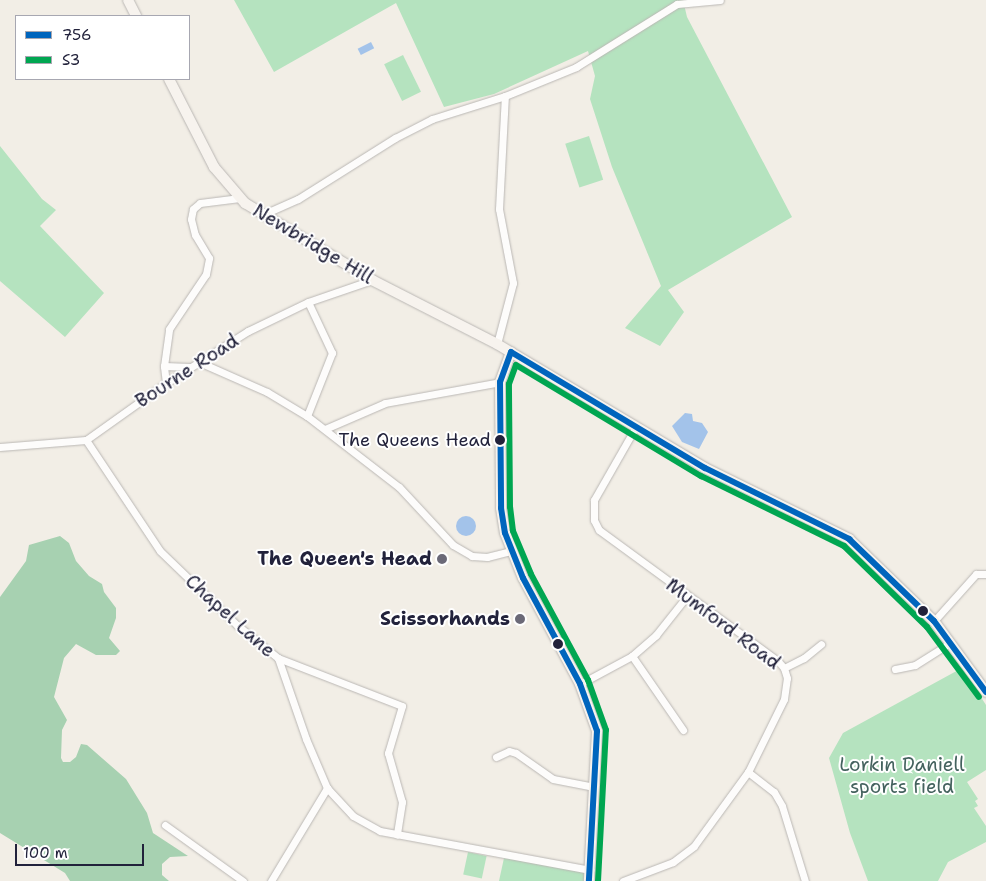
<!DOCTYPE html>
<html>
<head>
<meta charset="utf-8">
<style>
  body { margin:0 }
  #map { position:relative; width:986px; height:881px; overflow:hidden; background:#f2eee6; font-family:"Shantell Sans",sans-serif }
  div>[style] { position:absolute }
  .green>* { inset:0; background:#b5e3bf; transform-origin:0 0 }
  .forest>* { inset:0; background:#a7d1b1 }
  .water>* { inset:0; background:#a3c3ea; transform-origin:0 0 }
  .round { border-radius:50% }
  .roads { filter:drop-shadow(0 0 1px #bab7b4) drop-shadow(0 0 1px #bab7b4) }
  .street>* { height:7px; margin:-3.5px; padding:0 3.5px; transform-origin:3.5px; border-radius:3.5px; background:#fdfcfb }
  .secondary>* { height:10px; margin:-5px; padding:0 5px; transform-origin:5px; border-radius:5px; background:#f7f3ee }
  .bus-1>* { height:6px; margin:-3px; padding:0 3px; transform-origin:3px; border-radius:3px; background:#0065bd }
  .bus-2>* { height:6px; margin:-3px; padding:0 3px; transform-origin:3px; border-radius:3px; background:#00a651 }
  .dots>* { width:14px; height:14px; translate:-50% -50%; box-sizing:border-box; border:2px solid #fff; border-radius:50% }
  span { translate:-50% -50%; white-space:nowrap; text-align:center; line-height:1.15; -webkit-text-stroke:4px #fff; paint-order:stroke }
  .bus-label { font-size:18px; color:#22223b }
  .right { translate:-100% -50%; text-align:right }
  .street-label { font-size:19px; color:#22223b }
  .poi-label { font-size:19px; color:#22223b; font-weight:700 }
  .park-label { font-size:19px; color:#44625e }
  .legend { position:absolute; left:15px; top:15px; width:175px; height:65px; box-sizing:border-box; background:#fff; border:1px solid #a7a7b1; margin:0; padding:6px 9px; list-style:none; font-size:15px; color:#22223b }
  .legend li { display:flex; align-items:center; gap:10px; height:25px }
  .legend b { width:25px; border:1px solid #a7a7b1 }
  .scale { position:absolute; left:15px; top:844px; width:129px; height:22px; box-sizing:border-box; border:2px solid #22223b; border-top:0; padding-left:6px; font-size:15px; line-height:18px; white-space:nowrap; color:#22223b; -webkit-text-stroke:4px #fff; paint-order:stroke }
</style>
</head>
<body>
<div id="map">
  <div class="green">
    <div style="clip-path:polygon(234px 0,683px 0,687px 17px,792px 217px,668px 290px,684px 312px,660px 346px,625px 328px,661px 286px,612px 167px,590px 99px,595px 76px,588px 51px,494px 94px,444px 107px,396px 3px,274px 72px)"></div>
    <div style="left:403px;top:55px;width:41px;height:21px;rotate:64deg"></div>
    <div style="left:589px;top:136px;width:46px;height:25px;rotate:72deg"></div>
    <div style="clip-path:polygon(0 146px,42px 199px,56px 210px,40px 226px,104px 293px,65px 337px,0 281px)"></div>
    <div style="clip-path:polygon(962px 668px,986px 705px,986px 770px,967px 782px,978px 799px,975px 801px,978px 806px,974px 808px,986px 826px,986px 842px,948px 862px,938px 881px,868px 881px,850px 833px,829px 758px,843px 733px)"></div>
    <div style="left:468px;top:852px;width:19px;height:23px;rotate:12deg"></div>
    <div style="clip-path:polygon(504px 858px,586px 871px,584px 881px,499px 881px)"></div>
  </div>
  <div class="forest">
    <div style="clip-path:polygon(60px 536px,69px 543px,76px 561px,89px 576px,102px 584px,104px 592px,116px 608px,116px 618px,109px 638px,120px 651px,116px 655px,96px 655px,76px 644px,64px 658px,54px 697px,67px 720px,62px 730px,61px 758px,63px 762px,70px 762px,76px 757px,81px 744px,87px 745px,126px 779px,147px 813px,153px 833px,188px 856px,170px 857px,162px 864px,162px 875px,169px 881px,70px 881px,65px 873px,0 833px,0 597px,26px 561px,29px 545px)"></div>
  </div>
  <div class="water">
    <div style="left:371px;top:42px;width:7px;height:15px;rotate:63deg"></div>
    <div style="clip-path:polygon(685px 413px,692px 414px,693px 421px,702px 423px,708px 432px,699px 449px,682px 442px,672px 426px)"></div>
    <div class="round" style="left:456px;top:516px;width:20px;height:20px"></div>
  </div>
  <div class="roads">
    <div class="street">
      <div style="left:264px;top:214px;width:37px;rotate:-24deg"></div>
      <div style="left:298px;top:199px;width:115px;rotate:-32.2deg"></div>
      <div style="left:395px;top:138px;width:42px;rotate:-27.2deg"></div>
      <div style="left:432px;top:119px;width:77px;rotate:-17.5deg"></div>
      <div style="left:505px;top:96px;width:77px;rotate:-22.2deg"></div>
      <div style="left:576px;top:67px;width:119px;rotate:-32deg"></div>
      <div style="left:677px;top:4px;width:43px;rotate:-5.3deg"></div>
      <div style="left:497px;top:344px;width:63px;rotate:-75.3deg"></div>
      <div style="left:513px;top:283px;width:75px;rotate:-100.7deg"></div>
      <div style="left:499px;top:209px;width:113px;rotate:-87deg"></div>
      <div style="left:199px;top:362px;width:74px;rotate:23.8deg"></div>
      <div style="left:267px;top:392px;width:47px;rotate:31deg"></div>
      <div style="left:307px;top:416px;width:116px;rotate:37.7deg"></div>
      <div style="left:399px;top:487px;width:79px;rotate:47deg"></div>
      <div style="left:453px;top:545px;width:22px;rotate:30deg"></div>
      <div style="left:472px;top:556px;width:15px;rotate:4deg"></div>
      <div style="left:487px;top:557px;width:25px;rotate:-14deg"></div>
      <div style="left:164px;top:366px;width:26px;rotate:2deg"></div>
      <div style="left:166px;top:383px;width:17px;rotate:-97deg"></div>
      <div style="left:164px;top:366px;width:37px;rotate:-82deg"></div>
      <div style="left:169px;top:329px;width:66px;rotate:-56.1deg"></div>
      <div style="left:206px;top:274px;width:16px;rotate:-79deg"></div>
      <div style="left:209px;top:258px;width:27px;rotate:-121deg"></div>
      <div style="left:195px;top:235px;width:16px;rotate:-104deg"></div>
      <div style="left:191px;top:219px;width:10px;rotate:-79deg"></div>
      <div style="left:193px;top:209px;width:9px;rotate:-41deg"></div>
      <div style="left:200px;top:203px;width:40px;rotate:-7.1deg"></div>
      <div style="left:307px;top:416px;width:68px;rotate:-68.4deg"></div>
      <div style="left:332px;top:353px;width:56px;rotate:-115.2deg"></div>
      <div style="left:325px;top:429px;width:65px;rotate:-23.4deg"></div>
      <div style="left:385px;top:403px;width:117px;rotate:-10.3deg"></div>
      <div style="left:86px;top:440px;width:133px;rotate:56.3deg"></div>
      <div style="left:160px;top:551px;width:107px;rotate:43.9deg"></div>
      <div style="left:237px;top:625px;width:53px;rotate:38.8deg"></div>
      <div style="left:278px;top:658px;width:86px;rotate:70.9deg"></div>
      <div style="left:306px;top:739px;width:53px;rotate:66.8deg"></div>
      <div style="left:327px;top:788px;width:38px;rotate:47deg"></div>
      <div style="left:353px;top:816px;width:31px;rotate:29deg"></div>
      <div style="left:380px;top:831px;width:214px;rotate:10.5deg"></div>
      <div style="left:0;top:447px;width:86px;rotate:-4.7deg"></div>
      <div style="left:86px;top:440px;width:98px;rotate:-35.5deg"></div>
      <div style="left:166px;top:383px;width:97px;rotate:-32.4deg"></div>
      <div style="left:248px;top:331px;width:67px;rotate:-25.8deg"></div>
      <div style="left:308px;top:302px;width:68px;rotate:-19deg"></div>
      <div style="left:934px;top:621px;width:63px;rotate:-48.2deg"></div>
      <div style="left:976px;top:574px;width:10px"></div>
      <div style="left:632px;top:656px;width:90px;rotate:55.4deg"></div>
      <div style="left:278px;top:658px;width:133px;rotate:21.2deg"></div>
      <div style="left:402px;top:706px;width:49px;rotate:106.6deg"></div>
      <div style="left:388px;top:753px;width:51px;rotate:74.1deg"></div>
      <div style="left:402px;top:802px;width:33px;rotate:99deg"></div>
      <div style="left:784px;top:668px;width:22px;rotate:-27deg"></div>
      <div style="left:804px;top:658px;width:22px;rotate:-39deg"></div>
      <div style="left:895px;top:669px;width:20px;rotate:-11deg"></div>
      <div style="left:915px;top:665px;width:41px;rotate:-32.2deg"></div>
      <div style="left:580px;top:684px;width:59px;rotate:-28.3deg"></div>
      <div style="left:632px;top:656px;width:32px;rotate:-41deg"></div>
      <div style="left:656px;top:635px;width:50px;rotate:-51.5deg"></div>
      <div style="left:496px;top:757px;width:14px;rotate:-25deg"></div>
      <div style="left:509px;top:751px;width:7px;rotate:16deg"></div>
      <div style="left:516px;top:753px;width:45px;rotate:35.1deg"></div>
      <div style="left:553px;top:779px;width:42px;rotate:11deg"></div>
      <div style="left:748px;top:772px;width:33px;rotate:38deg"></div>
      <div style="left:774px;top:792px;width:16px;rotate:60deg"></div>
      <div style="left:782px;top:806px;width:78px;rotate:73deg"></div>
      <div style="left:165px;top:825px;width:96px;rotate:35.7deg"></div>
      <div style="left:271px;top:881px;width:109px;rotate:-58.9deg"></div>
      <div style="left:623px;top:881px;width:53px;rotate:-20.8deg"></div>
      <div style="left:673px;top:862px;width:26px;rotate:-37deg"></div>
      <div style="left:694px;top:846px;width:92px;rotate:-53.9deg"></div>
      <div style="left:748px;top:772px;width:81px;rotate:-63.7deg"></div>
      <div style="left:784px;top:699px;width:21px;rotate:-82deg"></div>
      <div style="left:787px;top:678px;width:10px;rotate:-107deg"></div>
      <div style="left:784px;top:668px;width:9px;rotate:-131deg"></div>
      <div style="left:778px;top:661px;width:222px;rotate:-143.8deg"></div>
      <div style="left:599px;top:530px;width:11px;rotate:-117deg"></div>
      <div style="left:594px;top:520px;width:20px;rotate:-90deg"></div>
      <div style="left:594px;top:500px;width:83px;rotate:-60.3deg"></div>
    </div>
    <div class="secondary">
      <div style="left:128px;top:0;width:18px;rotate:63deg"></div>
      <div style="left:169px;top:79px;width:99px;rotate:62.9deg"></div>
      <div style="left:214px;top:167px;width:48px;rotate:49.3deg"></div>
      <div style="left:245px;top:203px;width:149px;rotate:31.2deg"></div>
      <div style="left:372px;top:280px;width:140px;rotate:27.1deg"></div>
      <div style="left:497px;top:344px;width:242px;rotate:30.8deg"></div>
      <div style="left:705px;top:468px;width:161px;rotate:26.2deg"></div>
      <div style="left:849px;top:539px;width:118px;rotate:44deg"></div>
      <div style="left:934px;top:621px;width:88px;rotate:53.8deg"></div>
      <div style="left:511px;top:352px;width:32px;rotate:110deg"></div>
      <div style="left:500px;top:382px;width:126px;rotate:89.5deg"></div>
      <div style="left:501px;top:508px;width:25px;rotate:81deg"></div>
      <div style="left:505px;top:533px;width:48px;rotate:68.2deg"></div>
      <div style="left:523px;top:578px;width:120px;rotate:61.7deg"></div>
      <div style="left:580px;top:684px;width:50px;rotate:70.1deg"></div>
      <div style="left:597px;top:731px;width:150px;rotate:93.1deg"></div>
    </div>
  </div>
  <div class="bus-1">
    <div style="left:511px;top:352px;width:226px;rotate:30.9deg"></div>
    <div style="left:705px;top:468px;width:161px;rotate:26.2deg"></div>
    <div style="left:849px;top:539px;width:118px;rotate:44deg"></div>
    <div style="left:934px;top:621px;width:88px;rotate:53.8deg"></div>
    <div style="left:511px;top:352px;width:32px;rotate:110deg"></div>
    <div style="left:500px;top:382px;width:126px;rotate:89.5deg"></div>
    <div style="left:501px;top:508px;width:25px;rotate:81deg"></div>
    <div style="left:505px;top:533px;width:48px;rotate:68.2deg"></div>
    <div style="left:523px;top:578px;width:120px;rotate:61.7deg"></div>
    <div style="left:580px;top:684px;width:50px;rotate:70.1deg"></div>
    <div style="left:597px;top:731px;width:150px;rotate:93.1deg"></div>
  </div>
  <div class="bus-2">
    <div style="left:598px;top:881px;width:151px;rotate:-87deg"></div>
    <div style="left:606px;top:730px;width:53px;rotate:-109.8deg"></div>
    <div style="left:588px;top:680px;width:120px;rotate:-118.3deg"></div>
    <div style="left:531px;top:574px;width:47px;rotate:-112.7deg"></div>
    <div style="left:513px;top:531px;width:24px;rotate:-97deg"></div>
    <div style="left:510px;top:507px;width:123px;rotate:-90.5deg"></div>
    <div style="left:509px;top:384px;width:20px;rotate:-70deg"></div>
    <div style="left:516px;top:365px;width:216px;rotate:31deg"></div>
    <div style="left:701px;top:476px;width:159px;rotate:26.1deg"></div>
    <div style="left:844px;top:546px;width:116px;rotate:44.3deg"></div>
    <div style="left:927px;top:627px;width:87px;rotate:53.4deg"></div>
  </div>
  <div class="dots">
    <div style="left:500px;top:440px;background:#22223b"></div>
    <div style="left:442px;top:559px;background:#6b6977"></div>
    <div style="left:923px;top:611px;background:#22223b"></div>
    <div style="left:520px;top:619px;background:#6b6977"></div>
    <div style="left:558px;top:644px;background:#22223b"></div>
  </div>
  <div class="bus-label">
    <span class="right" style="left:491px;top:440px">The Queens Head</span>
  </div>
  <div class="street-label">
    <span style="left:313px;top:244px;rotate:31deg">Newbridge Hill</span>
    <span style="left:187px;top:371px;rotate:-33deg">Bourne Road</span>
    <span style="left:230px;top:616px;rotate:42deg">Chapel Lane</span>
    <span style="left:723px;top:624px;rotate:37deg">Mumford Road</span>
  </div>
  <div class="poi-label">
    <span class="right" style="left:432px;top:559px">The Queen's Head</span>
    <span class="right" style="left:510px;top:619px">Scissorhands</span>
  </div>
  <div class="park-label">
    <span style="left:902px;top:776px">Lorkin Daniell<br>sports field</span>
  </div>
  <ul class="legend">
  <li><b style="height:6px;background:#0065bd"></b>756</li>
  <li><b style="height:6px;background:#00a651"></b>S3</li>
  </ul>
  <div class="scale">100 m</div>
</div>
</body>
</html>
